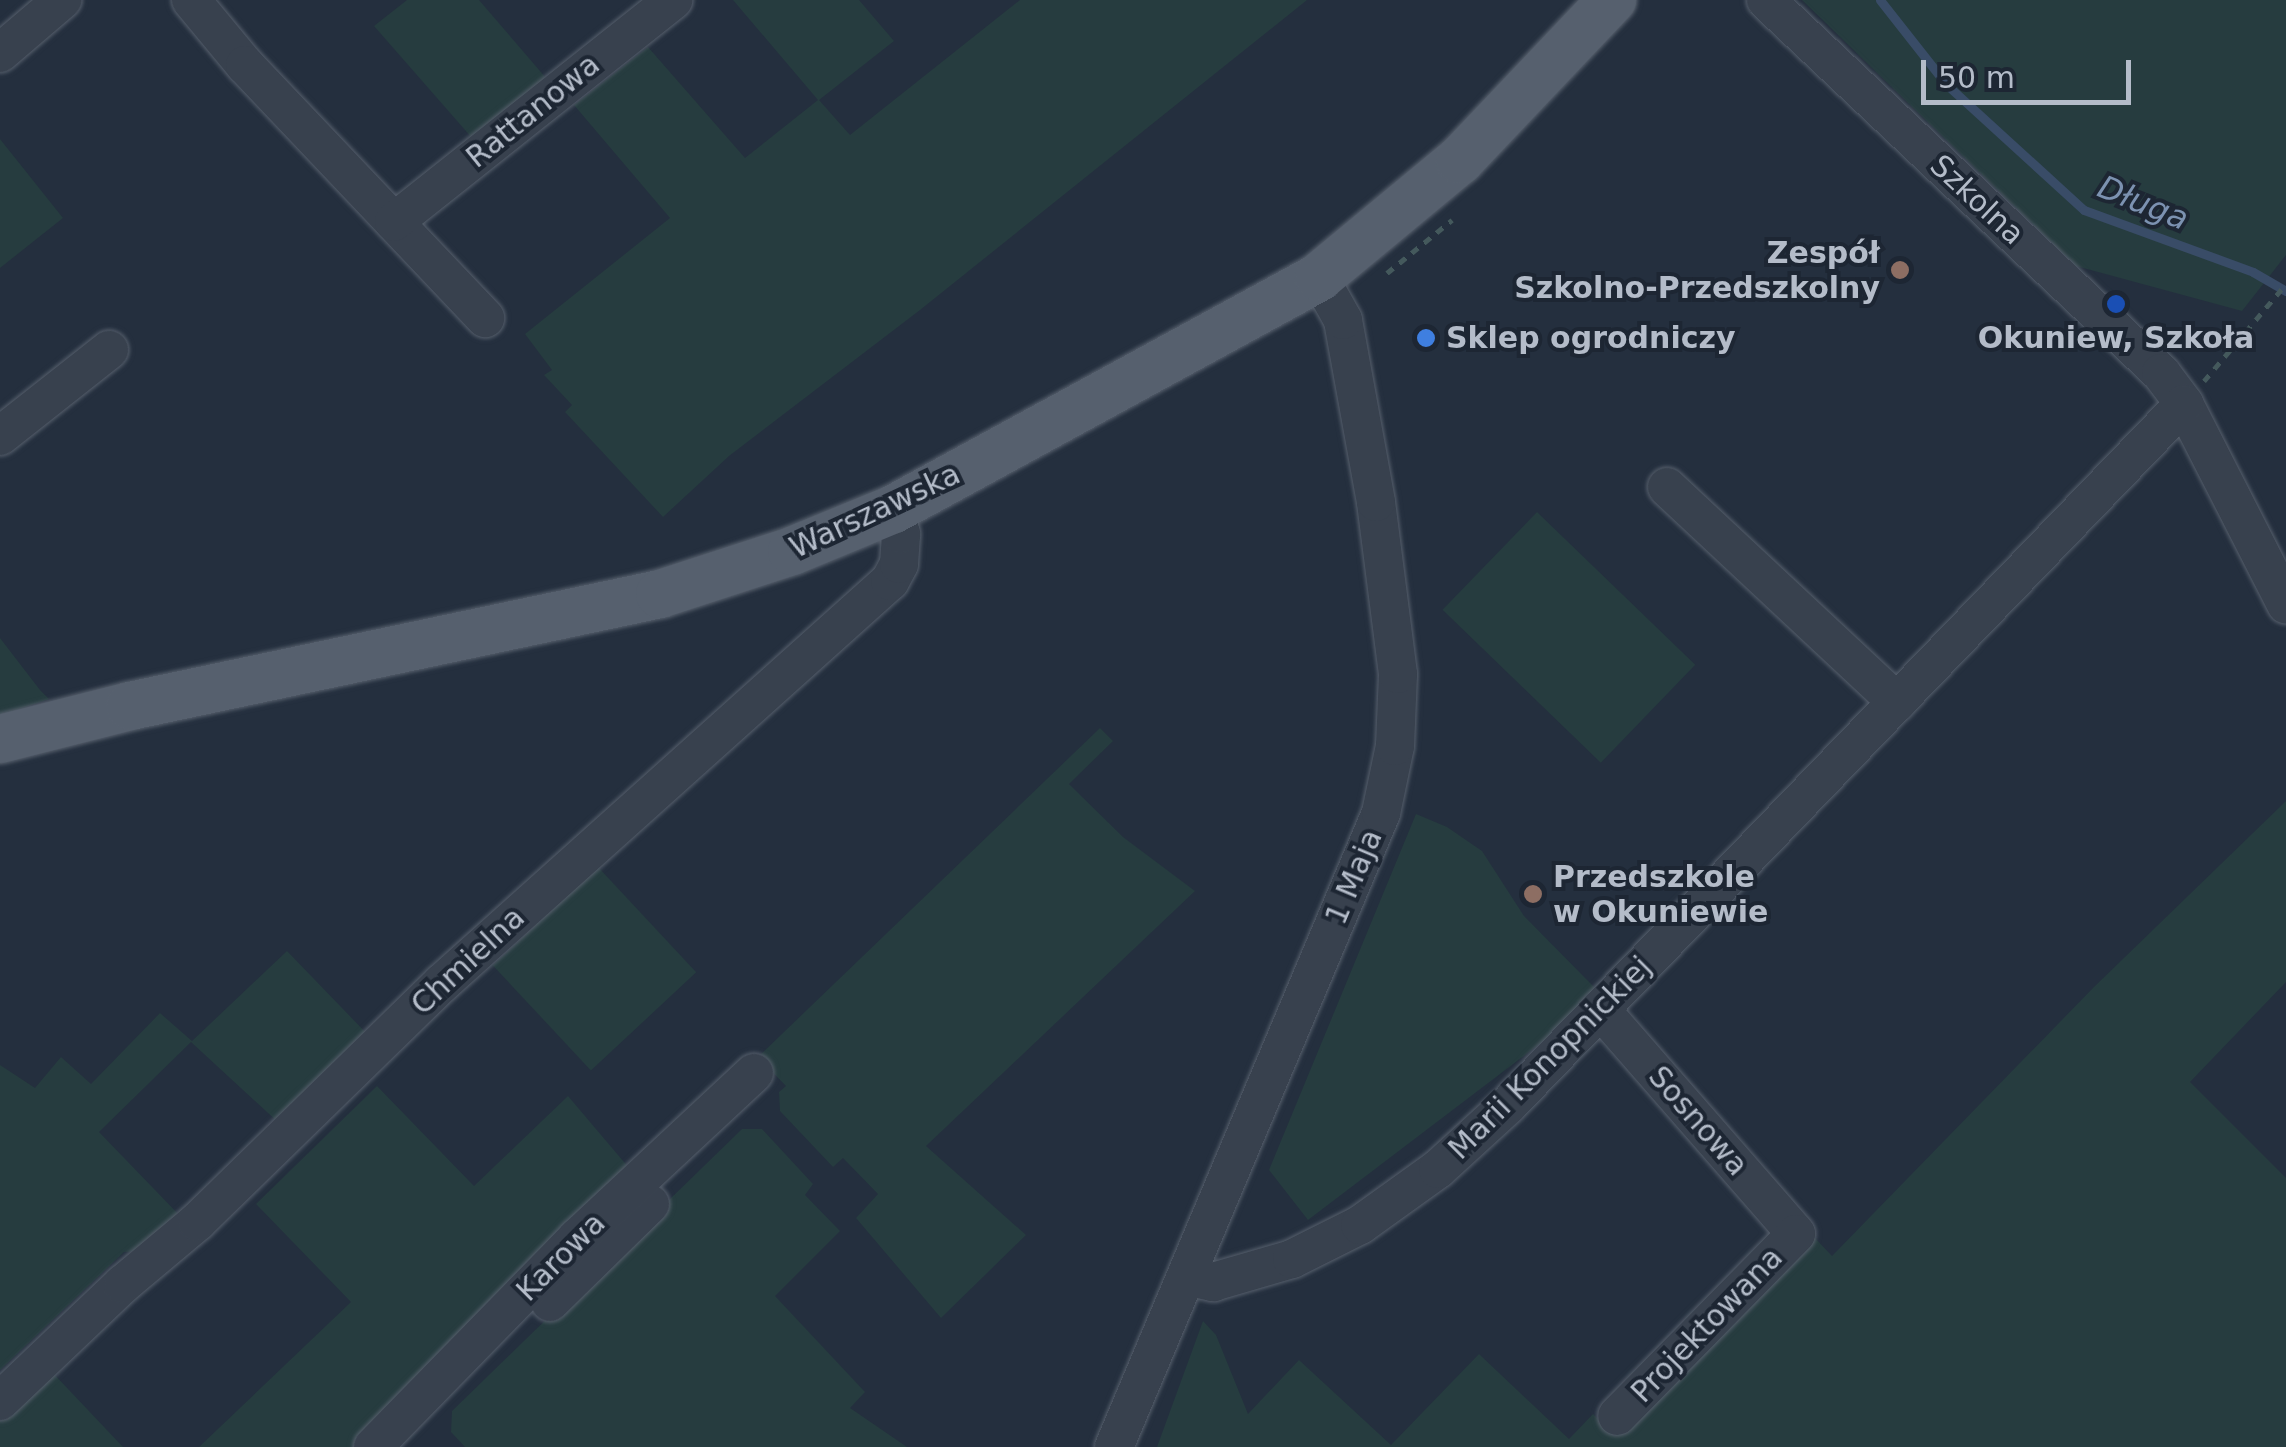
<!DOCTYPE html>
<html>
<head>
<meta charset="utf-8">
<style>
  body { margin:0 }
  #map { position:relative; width:2286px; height:1447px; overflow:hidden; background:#242f3e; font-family:"DejaVu Sans",sans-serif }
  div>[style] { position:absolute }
  .green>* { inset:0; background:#263c3f; transform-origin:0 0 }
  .stream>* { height:9px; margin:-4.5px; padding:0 4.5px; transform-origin:4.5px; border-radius:4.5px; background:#394c67 }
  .path>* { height:5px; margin-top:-2.5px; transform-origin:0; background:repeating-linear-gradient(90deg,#44595c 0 8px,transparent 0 16px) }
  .roads { filter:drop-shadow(0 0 2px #565f6c) drop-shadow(0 0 2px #565f6c) }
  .minor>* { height:38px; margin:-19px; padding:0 19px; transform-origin:19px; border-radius:19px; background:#38414e }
  .major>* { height:48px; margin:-24px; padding:0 24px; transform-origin:24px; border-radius:24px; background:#56606e }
  .dots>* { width:28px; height:28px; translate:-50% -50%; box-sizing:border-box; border:5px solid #1d2633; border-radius:50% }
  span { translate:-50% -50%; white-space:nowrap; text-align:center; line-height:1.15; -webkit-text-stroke:8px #1d2633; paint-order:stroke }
  .street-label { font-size:30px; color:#b4bcc9 }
  .poi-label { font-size:30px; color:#b4bcc9; font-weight:700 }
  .right { translate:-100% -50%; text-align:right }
  .left { translate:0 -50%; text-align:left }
  .water-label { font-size:32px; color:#7c92b1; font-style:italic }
  .scale { position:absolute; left:1921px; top:60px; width:210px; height:45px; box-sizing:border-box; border:5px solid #b4bcc9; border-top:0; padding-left:12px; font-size:30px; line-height:35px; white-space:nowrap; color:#b4bcc9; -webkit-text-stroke:8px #1d2633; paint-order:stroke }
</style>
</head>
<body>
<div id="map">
  <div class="green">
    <div style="clip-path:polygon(407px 0,479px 0,546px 78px,472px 138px,374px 26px)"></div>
    <div style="clip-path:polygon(733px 0,859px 0,894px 41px,819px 100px,850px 135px,1020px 0,1307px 0,920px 310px,729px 456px,663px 517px,565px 412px,572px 405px,544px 375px,552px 370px,525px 334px,670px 218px,574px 105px,648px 47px,745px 158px,818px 100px)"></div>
    <div style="clip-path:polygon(1802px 0,2286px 0,2286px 255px,2242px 311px,2076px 266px)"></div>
    <div style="clip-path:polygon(0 139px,63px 218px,0 268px)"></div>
    <div style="left:1537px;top:512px;width:220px;height:136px;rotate:44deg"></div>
    <div style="clip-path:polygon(0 638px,40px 690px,49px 699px,0 716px)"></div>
    <div style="clip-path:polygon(1100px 728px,1113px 741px,1069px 784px,1123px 837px,1195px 891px,926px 1146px,1026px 1235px,941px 1318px,856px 1218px,878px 1194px,843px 1158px,833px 1167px,780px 1111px,779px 1092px,786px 1086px,758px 1057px)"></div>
    <div style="clip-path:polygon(2286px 801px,2286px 982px,2190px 1082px,2286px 1178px,2286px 1447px,1157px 1447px,1203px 1321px,1216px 1335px,1248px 1414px,1299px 1360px,1391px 1445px,1479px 1354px,1569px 1439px,1593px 1414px,1615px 1436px,1815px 1238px,1832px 1256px,2094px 987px)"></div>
    <div style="clip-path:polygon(1416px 814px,1447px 827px,1482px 851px,1524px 916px,1595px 988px,1546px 1039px,1308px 1220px,1269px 1170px)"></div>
    <div style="left:598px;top:867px;width:144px;height:144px;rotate:47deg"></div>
    <div style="clip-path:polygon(287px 951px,372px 1039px,281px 1125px,191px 1042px,99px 1132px,184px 1220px,153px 1250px,124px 1252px,0 1370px,0 1065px,35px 1088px,61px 1057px,91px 1084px,160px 1013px,192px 1041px)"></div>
    <div style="clip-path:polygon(377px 1086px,474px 1186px,568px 1096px,635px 1175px,355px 1447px,199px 1447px,351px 1302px,256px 1204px)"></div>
    <div style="clip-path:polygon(742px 1129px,762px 1129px,813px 1184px,805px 1195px,840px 1231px,775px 1296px,865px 1392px,850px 1408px,907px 1447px,465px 1447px,451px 1432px,452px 1411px)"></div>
    <div style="clip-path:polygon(52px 1372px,123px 1447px,0 1447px,0 1421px)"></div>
  </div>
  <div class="stream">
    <div style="left:1880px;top:0;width:108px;rotate:51.8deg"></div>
    <div style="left:1947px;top:85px;width:185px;rotate:42.4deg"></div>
    <div style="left:2084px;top:210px;width:180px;rotate:20.1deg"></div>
    <div style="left:2253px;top:272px;width:38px;rotate:30deg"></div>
  </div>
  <div class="path">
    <div style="left:1387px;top:273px;width:84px;rotate:-39.2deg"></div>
    <div style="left:2204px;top:381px;width:127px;rotate:-49.8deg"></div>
  </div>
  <div class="roads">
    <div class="minor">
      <div style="left:191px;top:0;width:85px;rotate:50.3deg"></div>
      <div style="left:245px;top:65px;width:349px;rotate:46.5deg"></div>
      <div style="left:1766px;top:0;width:543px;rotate:43.36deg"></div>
      <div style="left:2161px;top:373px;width:39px;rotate:53deg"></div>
      <div style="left:2184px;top:404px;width:225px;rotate:63deg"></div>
      <div style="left:0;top:53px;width:82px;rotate:-40.5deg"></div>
      <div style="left:394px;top:222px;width:357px;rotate:-38.5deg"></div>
      <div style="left:0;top:436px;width:139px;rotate:-38.3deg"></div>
      <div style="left:1667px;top:487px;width:315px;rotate:43.1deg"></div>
      <div style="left:1600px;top:1009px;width:298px;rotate:48.9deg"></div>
      <div style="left:1796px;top:1234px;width:255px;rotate:134.5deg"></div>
      <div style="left:1189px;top:1277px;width:25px;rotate:12deg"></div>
      <div style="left:1213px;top:1282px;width:82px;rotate:-16.2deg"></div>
      <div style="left:1292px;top:1259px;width:76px;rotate:-26.6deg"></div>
      <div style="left:1360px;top:1225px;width:96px;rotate:-35.7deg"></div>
      <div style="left:1438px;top:1169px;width:96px;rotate:-42.5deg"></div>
      <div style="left:1509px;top:1104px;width:972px;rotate:-46.04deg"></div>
      <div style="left:550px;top:1302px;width:140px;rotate:-44.4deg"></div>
      <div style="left:0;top:1401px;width:170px;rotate:-43.6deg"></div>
      <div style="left:123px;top:1284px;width:97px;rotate:-40deg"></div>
      <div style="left:197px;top:1222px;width:341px;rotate:-44.3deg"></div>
      <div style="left:441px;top:984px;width:603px;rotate:-41.91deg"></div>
      <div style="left:890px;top:581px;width:19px;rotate:-62deg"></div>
      <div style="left:899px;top:564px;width:30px;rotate:-86deg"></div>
      <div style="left:901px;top:534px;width:26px;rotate:-106deg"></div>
      <div style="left:373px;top:1447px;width:292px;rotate:-45.7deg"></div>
      <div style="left:577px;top:1238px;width:242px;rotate:-43deg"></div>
      <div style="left:1114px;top:1447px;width:688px;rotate:-67.16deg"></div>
      <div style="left:1381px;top:813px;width:68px;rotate:-78.2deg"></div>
      <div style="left:1395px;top:746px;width:72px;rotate:-87.6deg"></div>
      <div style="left:1398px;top:674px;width:173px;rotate:-97.3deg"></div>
      <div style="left:1376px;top:502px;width:185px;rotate:-100.3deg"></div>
      <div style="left:1343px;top:320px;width:49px;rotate:-119.2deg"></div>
    </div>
    <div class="major">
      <div style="left:0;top:739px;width:134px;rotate:-14.2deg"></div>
      <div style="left:130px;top:706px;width:542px;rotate:-11.93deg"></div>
      <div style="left:660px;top:594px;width:139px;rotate:-18deg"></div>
      <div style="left:792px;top:551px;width:110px;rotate:-22.4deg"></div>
      <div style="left:894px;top:509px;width:484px;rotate:-28.6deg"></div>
      <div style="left:1319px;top:277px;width:183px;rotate:-39.7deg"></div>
      <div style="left:1460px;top:160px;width:221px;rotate:-46.5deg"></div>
    </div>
  </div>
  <div class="dots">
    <div style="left:1900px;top:270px;background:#8d6e63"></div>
    <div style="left:2116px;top:304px;background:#1a4fb4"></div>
    <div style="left:1426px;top:338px;background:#3f7fe0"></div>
    <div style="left:1533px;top:894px;background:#8d6e63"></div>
  </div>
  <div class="street-label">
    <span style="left:533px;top:111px;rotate:-39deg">Rattanowa</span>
    <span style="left:1977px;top:200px;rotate:43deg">Szkolna</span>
    <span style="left:875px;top:511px;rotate:-25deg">Warszawska</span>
    <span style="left:1354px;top:877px;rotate:-67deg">1 Maja</span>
    <span style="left:468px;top:961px;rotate:-43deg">Chmielna</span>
    <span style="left:1550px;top:1058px;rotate:-45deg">Marii Konopnickiej</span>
    <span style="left:1698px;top:1121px;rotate:49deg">Sosnowa</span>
    <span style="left:561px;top:1257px;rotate:-45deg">Karowa</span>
    <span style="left:1707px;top:1325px;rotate:-46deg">Projektowana</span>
  </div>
  <div class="poi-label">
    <span class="right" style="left:1880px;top:270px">Zespół<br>Szkolno-Przedszkolny</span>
    <span class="left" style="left:1446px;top:338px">Sklep ogrodniczy</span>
    <span style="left:2116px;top:338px">Okuniew, Szkoła</span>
    <span class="left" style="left:1553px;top:894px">Przedszkole<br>w Okuniewie</span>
  </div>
  <div class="water-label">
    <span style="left:2143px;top:203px;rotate:22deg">Długa</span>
  </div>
  <div class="scale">50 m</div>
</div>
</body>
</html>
